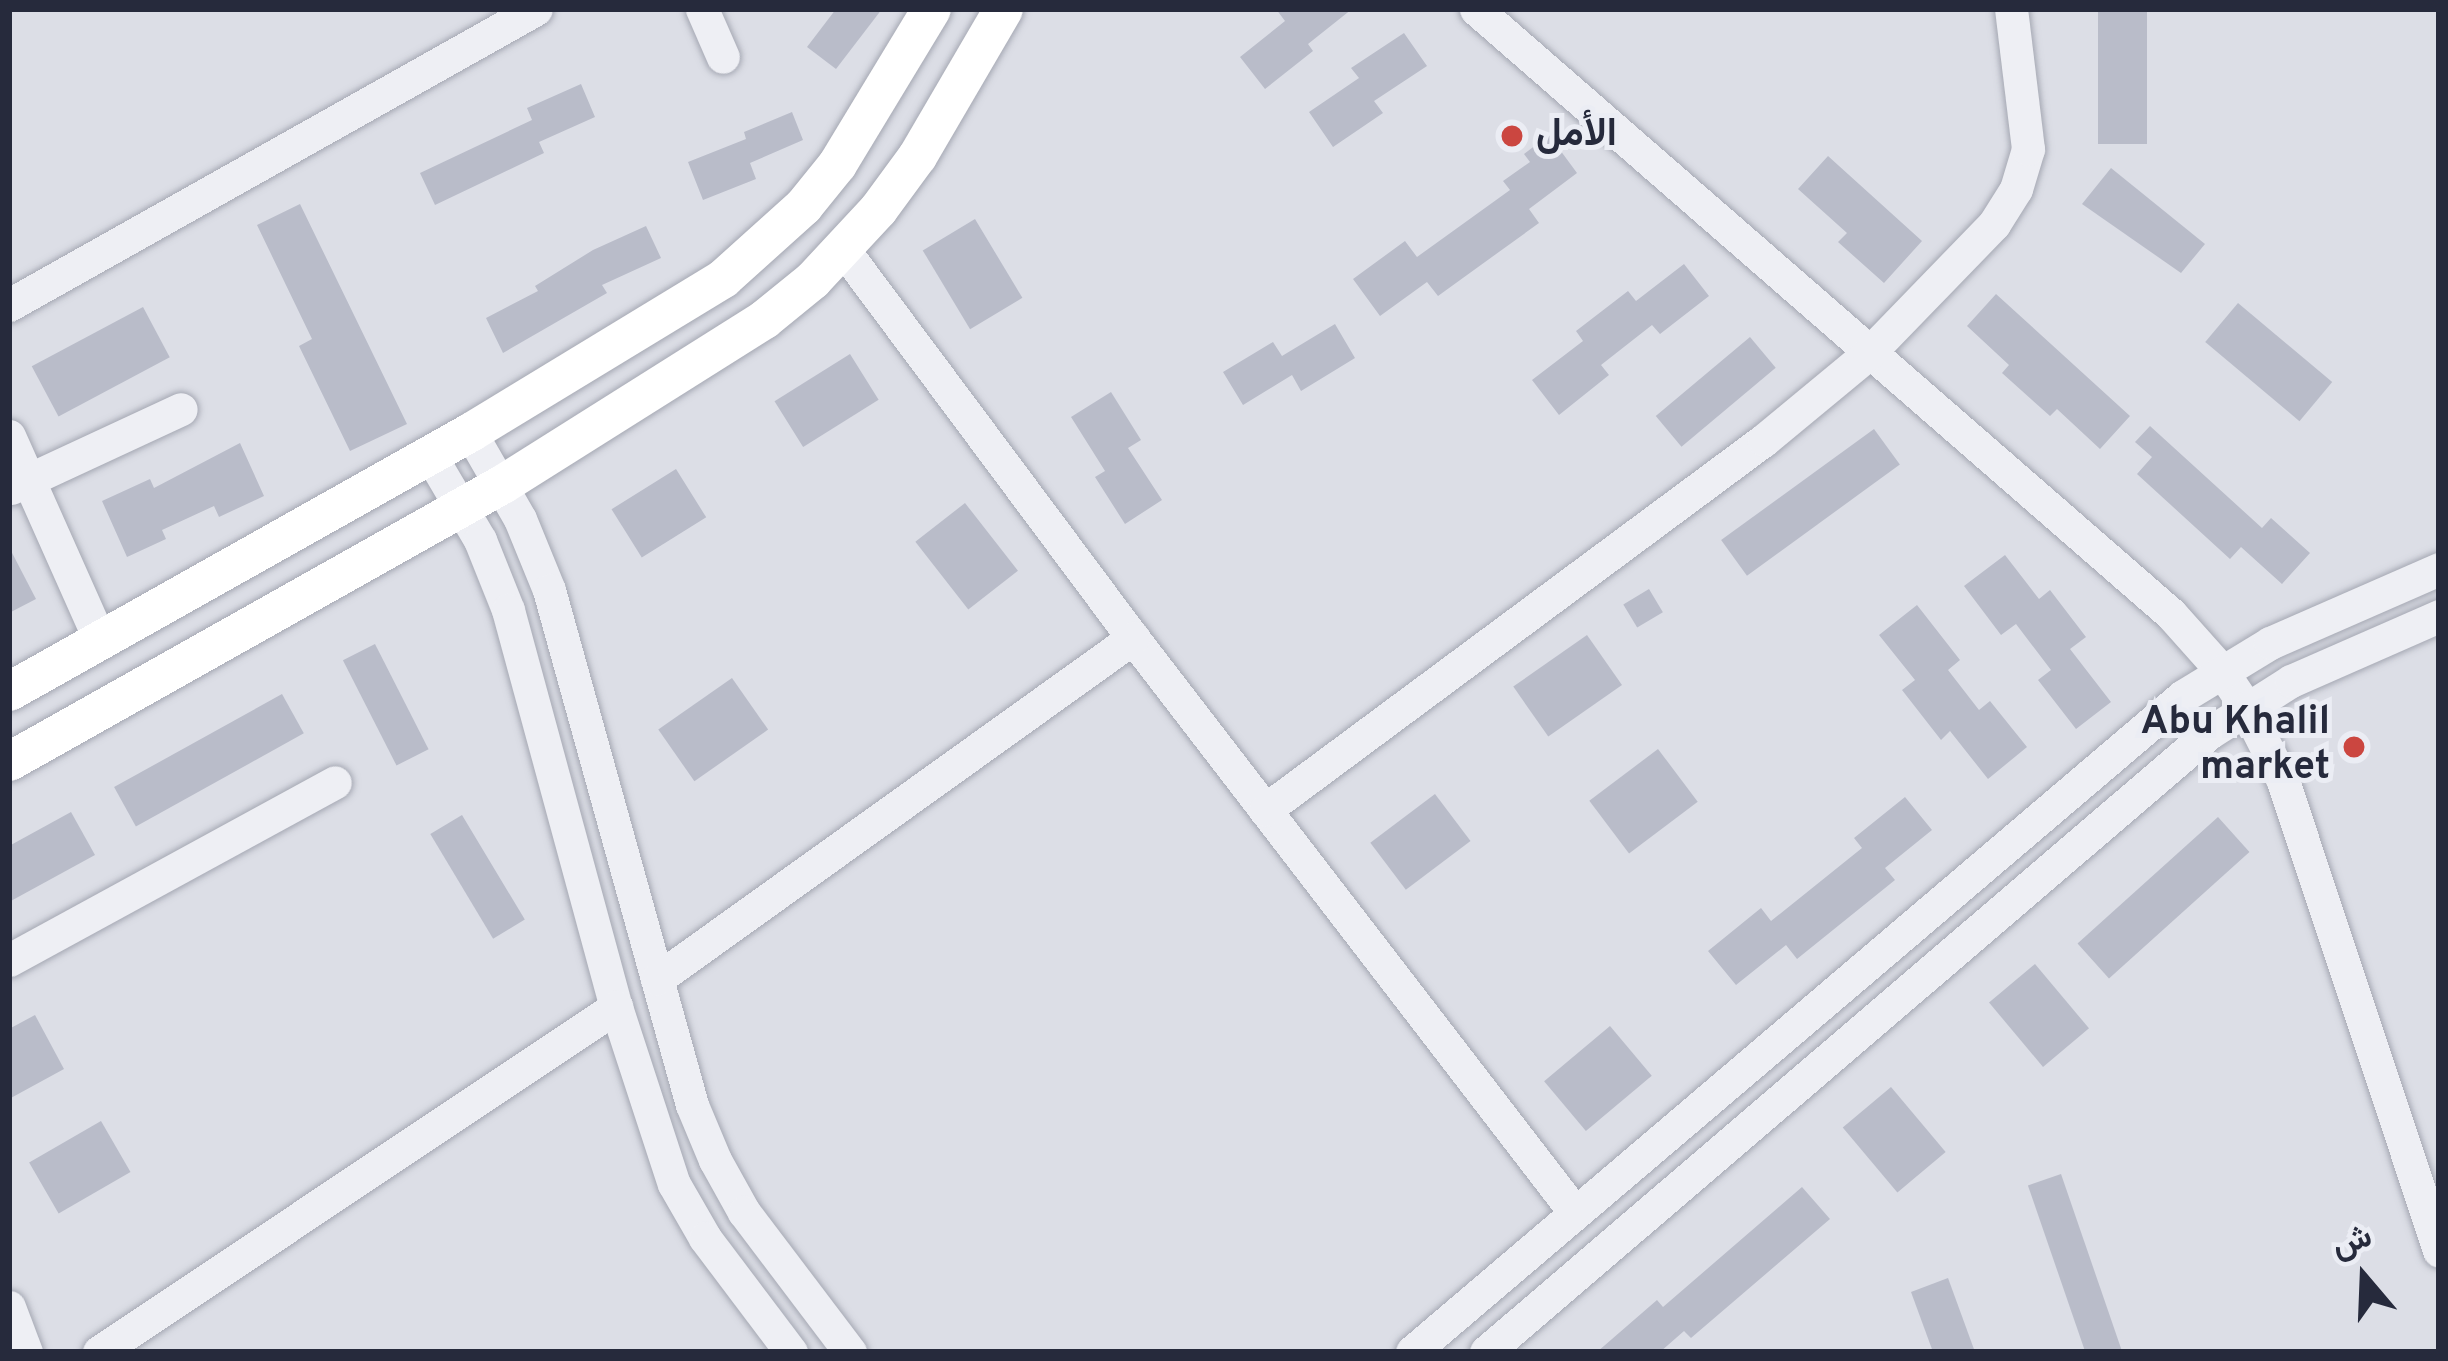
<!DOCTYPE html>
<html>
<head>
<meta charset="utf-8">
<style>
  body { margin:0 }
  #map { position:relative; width:2448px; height:1361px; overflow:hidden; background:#dcdee6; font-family:Overpass,Vazirmatn,sans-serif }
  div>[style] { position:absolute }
  .building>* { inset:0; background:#b9bcc9; transform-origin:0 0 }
  .roads { filter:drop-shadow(0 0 3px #a5a8b3) drop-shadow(0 0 3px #a5a8b3) }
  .minor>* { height:33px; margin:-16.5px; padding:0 16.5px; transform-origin:16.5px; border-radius:16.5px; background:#eeeff4 }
  .major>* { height:39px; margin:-19.5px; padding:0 19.5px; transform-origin:19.5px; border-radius:19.5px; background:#fff }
  .dots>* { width:33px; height:33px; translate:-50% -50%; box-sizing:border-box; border:6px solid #ebedf4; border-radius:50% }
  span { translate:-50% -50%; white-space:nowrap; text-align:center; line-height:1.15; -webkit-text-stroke:10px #ebedf4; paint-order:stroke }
  .poi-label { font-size:39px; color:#262a3c; font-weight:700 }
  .left { translate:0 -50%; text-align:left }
  .right { translate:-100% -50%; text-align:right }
  .frame { position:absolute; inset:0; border:12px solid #262a3c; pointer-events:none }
  .north { position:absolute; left:2304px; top:1217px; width:120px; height:120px; -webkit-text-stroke:9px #ebedf4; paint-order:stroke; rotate:341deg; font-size:33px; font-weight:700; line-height:48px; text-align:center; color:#262a3c }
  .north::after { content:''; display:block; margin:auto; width:42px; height:54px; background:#262a3c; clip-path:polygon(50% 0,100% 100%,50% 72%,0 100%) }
</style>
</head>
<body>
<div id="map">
  <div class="building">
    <div style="clip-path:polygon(836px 9px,882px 9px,836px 69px,807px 47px)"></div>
    <div style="clip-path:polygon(1276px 9px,1352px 9px,1308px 44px,1313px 51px,1265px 89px,1240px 57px,1285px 21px)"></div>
    <div style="left:2098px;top:9px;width:49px;height:135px"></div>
    <div style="clip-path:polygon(1404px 33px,1427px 66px,1374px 101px,1383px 113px,1333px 147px,1309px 112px,1359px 78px,1351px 68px)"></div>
    <div style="clip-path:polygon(581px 84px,595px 117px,539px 142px,544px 153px,435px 205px,420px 173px,532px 120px,527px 108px)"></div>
    <div style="clip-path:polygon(792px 112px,803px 140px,750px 163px,756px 179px,703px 200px,688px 162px,746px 139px,744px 132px)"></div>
    <div style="clip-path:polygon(1549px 135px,1577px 173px,1529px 209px,1539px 223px,1438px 296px,1427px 282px,1380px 316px,1353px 279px,1405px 241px,1417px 257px,1510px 190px,1503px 181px,1530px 162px,1524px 154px)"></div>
    <div style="clip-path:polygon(1828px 156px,1922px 241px,1884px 283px,1838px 242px,1847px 233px,1798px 189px)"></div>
    <div style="clip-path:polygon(2111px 168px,2205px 244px,2181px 273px,2082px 204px)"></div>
    <div style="clip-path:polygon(300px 204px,407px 424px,350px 451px,299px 346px,312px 339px,257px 225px)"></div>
    <div style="left:975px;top:219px;width:92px;height:61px;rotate:59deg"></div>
    <div style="clip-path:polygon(646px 226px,661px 258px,602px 285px,607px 293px,503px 353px,486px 318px,538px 291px,535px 286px,593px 250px)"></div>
    <div style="clip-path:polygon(1684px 264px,1709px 296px,1660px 334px,1652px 325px,1601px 365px,1609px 375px,1559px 415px,1532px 380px,1583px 341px,1576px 331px,1628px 291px,1636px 301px)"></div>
    <div style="clip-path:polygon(1996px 294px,2130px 416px,2100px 449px,2057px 409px,2050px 416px,2002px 373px,2009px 365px,1967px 326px)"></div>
    <div style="left:2238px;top:303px;width:123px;height:51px;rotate:40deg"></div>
    <div style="left:143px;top:307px;width:57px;height:126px;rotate:62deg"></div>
    <div style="clip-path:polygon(1335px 324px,1355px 358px,1301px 391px,1292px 375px,1243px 405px,1223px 372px,1273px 342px,1282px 356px)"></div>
    <div style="left:1750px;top:337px;width:40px;height:123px;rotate:50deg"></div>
    <div style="left:850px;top:354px;width:54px;height:89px;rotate:58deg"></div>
    <div style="clip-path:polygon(1111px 392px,1141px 440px,1128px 448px,1162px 500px,1125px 524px,1095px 477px,1105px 471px,1071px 417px)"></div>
    <div style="clip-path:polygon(2150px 426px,2262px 528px,2271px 518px,2310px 553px,2282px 584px,2241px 547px,2230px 559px,2137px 474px,2152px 457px,2135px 442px)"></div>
    <div style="left:1874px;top:429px;width:44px;height:189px;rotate:54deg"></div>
    <div style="clip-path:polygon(240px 443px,264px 496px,219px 517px,214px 506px,162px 530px,166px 539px,127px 557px,102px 501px,150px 479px,154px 488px)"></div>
    <div style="left:676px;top:469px;width:57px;height:76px;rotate:58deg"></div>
    <div style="left:965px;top:503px;width:86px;height:63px;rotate:52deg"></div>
    <div style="clip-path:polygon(9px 547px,36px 599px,9px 613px)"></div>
    <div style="clip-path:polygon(2005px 555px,2039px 599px,2050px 590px,2086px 637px,2070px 649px,2111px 702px,2076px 729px,2038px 680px,2051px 670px,2016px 624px,2001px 635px,1964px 586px)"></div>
    <div style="left:1649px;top:589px;width:27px;height:30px;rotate:59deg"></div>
    <div style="clip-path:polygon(1917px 605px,1960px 660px,1948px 670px,1979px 710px,1990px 701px,2027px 747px,1988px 779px,1950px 731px,1941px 740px,1902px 690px,1915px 680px,1879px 635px)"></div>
    <div style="left:1587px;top:635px;width:61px;height:90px;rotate:55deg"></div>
    <div style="left:375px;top:644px;width:118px;height:36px;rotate:63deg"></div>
    <div style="left:732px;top:678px;width:63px;height:90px;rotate:55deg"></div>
    <div style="left:282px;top:694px;width:45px;height:192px;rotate:61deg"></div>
    <div style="left:1658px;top:749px;width:66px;height:86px;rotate:53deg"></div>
    <div style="left:1435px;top:794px;width:59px;height:81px;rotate:53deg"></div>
    <div style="clip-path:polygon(1905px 797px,1932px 830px,1885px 868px,1895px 880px,1797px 959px,1786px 945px,1736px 985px,1708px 951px,1761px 908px,1771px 921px,1862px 848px,1854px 838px)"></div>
    <div style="clip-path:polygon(71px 812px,95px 855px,9px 902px,9px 846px)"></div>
    <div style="left:462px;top:815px;width:122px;height:37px;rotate:59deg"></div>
    <div style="left:2218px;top:817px;width:47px;height:189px;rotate:48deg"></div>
    <div style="left:2035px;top:964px;width:84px;height:60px;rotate:50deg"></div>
    <div style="clip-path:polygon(35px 1015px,64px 1069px,9px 1099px,9px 1029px)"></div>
    <div style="left:1610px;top:1026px;width:65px;height:86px;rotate:50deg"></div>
    <div style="left:1891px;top:1087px;width:85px;height:63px;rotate:50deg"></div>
    <div style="left:101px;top:1121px;width:59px;height:83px;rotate:60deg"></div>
    <div style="left:2061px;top:1174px;width:188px;height:35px;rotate:71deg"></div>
    <div style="clip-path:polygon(1802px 1187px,1830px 1219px,1691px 1338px,1684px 1331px,1660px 1352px,1597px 1352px,1657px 1300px,1663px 1307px)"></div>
    <div style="clip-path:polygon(1948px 1278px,1975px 1352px,1933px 1352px,1911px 1292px)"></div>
  </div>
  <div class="roads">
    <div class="minor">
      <div style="left:702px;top:9px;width:52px;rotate:66.4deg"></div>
      <div style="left:1476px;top:9px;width:921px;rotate:41.04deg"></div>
      <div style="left:2171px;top:614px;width:75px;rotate:48.2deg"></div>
      <div style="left:2221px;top:670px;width:45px;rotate:56deg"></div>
      <div style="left:2246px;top:707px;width:83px;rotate:63.4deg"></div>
      <div style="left:2283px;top:781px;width:495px;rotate:71.6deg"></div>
      <div style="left:843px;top:249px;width:485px;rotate:53.3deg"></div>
      <div style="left:1133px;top:638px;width:722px;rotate:52.43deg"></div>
      <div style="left:9px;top:305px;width:604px;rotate:-29.32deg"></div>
      <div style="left:470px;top:432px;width:100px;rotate:60.1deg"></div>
      <div style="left:520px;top:519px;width:77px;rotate:67.8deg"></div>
      <div style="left:549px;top:590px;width:534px;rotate:74.48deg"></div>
      <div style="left:692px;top:1105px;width:60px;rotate:67.3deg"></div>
      <div style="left:715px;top:1160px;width:60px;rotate:60.9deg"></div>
      <div style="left:744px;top:1212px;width:176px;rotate:52.9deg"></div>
      <div style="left:9px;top:436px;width:223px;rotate:66deg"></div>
      <div style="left:430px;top:455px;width:99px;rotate:59.5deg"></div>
      <div style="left:480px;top:540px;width:75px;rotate:68.2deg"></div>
      <div style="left:508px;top:610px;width:411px;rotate:74.8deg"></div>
      <div style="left:616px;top:1007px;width:186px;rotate:71.9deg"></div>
      <div style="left:674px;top:1184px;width:62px;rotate:60.1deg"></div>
      <div style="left:705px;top:1238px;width:143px;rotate:53deg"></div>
      <div style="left:11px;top:488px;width:187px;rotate:-24.9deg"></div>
      <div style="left:1265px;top:810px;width:621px;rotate:-36.56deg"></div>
      <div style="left:1764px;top:440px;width:136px;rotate:-39.6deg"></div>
      <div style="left:1869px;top:353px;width:180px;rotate:-45.9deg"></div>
      <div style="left:1994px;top:224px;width:41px;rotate:-57.8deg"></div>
      <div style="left:2016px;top:189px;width:42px;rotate:-73.3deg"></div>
      <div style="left:2028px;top:149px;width:141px;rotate:-96.9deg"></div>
      <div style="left:9px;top:960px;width:371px;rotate:-28.6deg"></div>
      <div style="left:657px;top:979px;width:586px;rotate:-35.62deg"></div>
      <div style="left:9px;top:1307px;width:48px;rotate:69.3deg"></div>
      <div style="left:99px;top:1352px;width:622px;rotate:-33.72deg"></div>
      <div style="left:1412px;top:1352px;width:1012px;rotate:-40.39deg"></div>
      <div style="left:2183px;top:696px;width:102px;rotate:-31.3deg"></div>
      <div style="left:2270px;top:643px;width:184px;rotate:-23.6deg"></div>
      <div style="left:1486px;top:1352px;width:952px;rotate:-40.57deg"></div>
      <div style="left:2209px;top:733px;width:97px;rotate:-32.4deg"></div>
      <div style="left:2291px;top:681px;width:162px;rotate:-23.7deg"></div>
    </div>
    <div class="major">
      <div style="left:9px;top:691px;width:529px;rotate:-29.33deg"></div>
      <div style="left:470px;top:432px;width:296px;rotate:-31.3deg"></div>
      <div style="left:723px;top:278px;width:108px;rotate:-42deg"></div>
      <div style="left:803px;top:206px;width:54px;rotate:-51deg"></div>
      <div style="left:837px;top:164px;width:181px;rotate:-58.8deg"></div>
      <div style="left:9px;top:761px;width:565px;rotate:-29.33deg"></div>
      <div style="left:502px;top:484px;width:310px;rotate:-32.2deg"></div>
      <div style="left:764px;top:319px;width:62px;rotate:-39.1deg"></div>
      <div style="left:812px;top:280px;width:97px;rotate:-47.1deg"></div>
      <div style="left:878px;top:209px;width:66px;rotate:-53.7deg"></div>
      <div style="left:917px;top:156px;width:170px;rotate:-59.7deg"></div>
    </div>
  </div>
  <div class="dots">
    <div style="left:1512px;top:136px;background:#cb4640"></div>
    <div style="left:2354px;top:747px;background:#cb4640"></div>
  </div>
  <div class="poi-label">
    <span class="left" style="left:1536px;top:136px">الأمل</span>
    <span class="right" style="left:2330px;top:747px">Abu Khalil<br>market</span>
  </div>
  <div class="frame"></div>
  <div class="north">ش</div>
</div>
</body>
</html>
